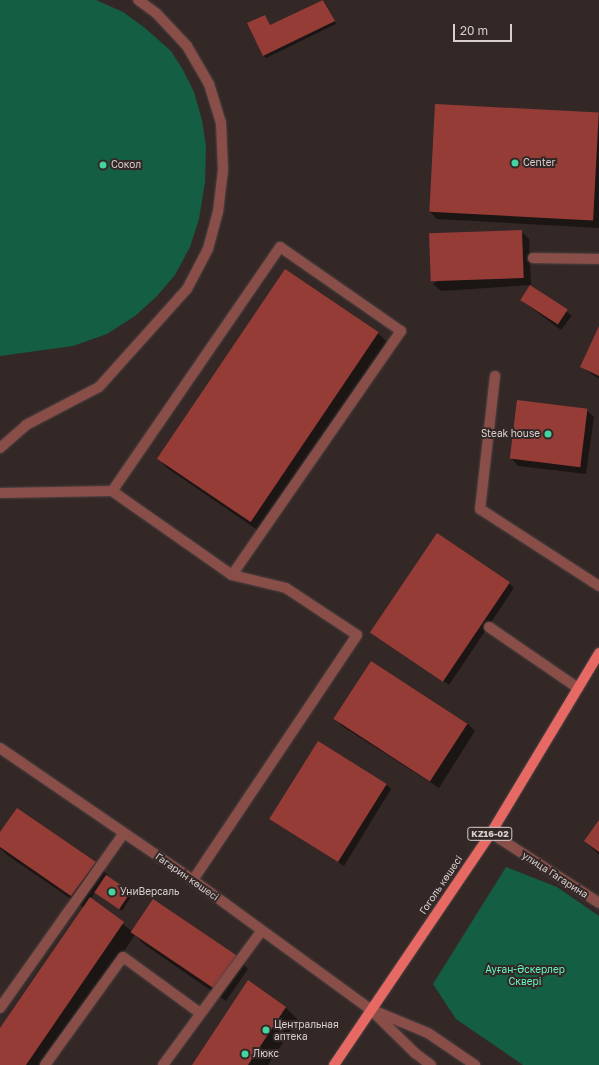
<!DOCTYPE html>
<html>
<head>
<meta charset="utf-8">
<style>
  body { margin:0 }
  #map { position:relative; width:599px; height:1065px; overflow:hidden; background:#342827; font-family:"Golos Text",sans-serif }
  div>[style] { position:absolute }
  .green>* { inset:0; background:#145e44 }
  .shadow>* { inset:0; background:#0007; transform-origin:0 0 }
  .building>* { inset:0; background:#963c37; transform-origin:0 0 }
  .roads { filter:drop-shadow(0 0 1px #4e4342) drop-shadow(0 0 1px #4e4342) }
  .minor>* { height:10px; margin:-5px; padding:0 5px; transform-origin:5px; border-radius:5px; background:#8a4e49 }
  .major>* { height:10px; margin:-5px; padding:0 5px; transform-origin:5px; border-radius:5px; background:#e66a63 }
  .dots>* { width:11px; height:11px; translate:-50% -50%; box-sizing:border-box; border:2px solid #342827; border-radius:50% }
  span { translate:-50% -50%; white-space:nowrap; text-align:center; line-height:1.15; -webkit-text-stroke:4px #342827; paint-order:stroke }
  .shield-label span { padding:1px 3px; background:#342827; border:1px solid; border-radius:3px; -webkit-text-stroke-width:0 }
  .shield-label { font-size:9px; color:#d7cfcf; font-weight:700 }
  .poi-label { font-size:10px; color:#d7cfcf }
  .left { translate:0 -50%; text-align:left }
  .right { translate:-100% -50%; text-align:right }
  .street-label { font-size:10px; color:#d7cfcf }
  .park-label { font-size:10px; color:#63f8bf }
  .scale { position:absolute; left:453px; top:24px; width:59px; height:18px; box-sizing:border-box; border:2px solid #d7cfcf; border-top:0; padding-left:5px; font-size:12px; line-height:14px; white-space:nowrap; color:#d7cfcf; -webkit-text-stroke:3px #342827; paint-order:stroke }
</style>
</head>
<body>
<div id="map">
  <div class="green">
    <div style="clip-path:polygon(0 0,96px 0,123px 12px,145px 28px,171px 51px,183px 70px,194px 92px,202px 120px,206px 147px,205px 182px,199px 219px,190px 247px,175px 275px,156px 297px,135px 316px,107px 334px,73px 346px,0 356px)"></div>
    <div style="clip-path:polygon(506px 867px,557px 887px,599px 916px,599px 1065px,523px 1065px,456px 1019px,433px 984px)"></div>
  </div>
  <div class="shadow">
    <div style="clip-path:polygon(324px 0,336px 24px,266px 58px,263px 55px,265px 16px,271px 26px)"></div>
    <div style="clip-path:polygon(599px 115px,599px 228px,437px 219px,429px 211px)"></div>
    <div style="clip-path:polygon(521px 231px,529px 239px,531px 285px,441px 291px,433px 284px)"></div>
    <div style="left:531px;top:285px;width:51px;height:18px;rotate:37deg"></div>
    <div style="clip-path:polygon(599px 329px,599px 379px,581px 367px)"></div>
    <div style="clip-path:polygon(378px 333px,387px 342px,259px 531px,167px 468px,158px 458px)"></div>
    <div style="clip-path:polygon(586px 410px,594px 417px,586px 474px,518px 466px,511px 458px)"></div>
    <div style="clip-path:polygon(509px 583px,514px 588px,449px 685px,372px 632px)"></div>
    <div style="clip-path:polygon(371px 662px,468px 724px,475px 731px,439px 788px,342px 726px,335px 719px)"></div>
    <div style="clip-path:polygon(387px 785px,391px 789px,344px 866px,271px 819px)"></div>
    <div style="clip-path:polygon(599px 821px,599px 855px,585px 841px)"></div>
    <div style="clip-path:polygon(0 834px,95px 863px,108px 875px,106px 877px,132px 895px,122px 911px,95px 892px,91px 899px,133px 932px,154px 901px,236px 957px,248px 969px,226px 1001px,145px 945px,135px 935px,47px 1065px,0 1065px,0 1030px,84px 908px,7px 855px,0 848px)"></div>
    <div style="clip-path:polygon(248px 982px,286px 1008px,298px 1020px,268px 1065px,193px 1065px)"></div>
  </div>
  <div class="building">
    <div style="clip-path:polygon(323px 0,335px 21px,263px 56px,247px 23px,265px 15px,270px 25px)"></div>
    <div style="left:435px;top:104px;width:164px;height:108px;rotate:3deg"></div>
    <div style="left:522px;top:230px;width:48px;height:93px;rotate:88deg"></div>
    <div style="left:285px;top:269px;width:113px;height:229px;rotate:34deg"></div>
    <div style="left:530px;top:285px;width:45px;height:18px;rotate:33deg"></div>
    <div style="clip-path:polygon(599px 326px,599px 376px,580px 367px)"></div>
    <div style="left:517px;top:400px;width:71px;height:59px;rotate:7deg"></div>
    <div style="left:437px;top:533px;width:88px;height:120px;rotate:34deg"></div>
    <div style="left:371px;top:661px;width:115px;height:69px;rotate:33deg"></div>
    <div style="left:318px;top:741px;width:81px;height:92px;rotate:32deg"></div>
    <div style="clip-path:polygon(17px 808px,96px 862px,71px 896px,0 847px,0 832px)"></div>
    <div style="clip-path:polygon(599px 820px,599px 852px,584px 841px)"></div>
    <div style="left:106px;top:875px;width:30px;height:21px;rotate:34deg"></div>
    <div style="clip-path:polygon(90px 897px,124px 922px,26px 1065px,0 1065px,0 1028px)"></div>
    <div style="left:153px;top:899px;width:101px;height:40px;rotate:34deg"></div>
    <div style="clip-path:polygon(248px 980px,286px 1007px,248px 1065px,192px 1065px)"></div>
  </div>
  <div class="roads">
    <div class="minor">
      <div style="left:533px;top:258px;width:66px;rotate:0.9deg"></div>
      <div style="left:495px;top:376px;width:134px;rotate:96.4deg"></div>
      <div style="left:480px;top:509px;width:142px;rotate:32.9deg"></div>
      <div style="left:0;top:448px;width:35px;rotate:-41deg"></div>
      <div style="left:26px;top:425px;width:82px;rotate:-27.5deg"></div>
      <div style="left:99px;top:387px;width:132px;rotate:-48.1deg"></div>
      <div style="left:187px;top:289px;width:45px;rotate:-62.3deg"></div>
      <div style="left:208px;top:249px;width:38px;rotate:-75deg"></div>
      <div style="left:218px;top:212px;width:42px;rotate:-83.2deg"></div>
      <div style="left:223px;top:170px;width:47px;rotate:-92.4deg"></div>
      <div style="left:221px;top:123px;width:41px;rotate:-107.1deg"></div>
      <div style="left:209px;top:84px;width:44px;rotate:-120.1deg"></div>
      <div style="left:187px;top:46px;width:45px;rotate:-133.2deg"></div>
      <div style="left:156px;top:13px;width:22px;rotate:-144deg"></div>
      <div style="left:0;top:493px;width:112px;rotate:-1deg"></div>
      <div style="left:112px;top:491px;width:146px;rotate:35deg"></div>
      <div style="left:232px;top:575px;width:297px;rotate:-55.3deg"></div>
      <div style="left:401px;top:331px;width:147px;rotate:-145.2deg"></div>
      <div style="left:280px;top:247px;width:296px;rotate:124.5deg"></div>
      <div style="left:489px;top:627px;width:108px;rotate:34.4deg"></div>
      <div style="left:0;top:748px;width:234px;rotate:34.4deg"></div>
      <div style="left:193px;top:880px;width:220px;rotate:36.1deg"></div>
      <div style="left:371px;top:1010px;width:62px;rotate:44.3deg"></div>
      <div style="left:415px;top:1053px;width:20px;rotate:37deg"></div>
      <div style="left:491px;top:833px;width:129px;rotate:32.9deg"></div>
      <div style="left:193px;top:880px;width:295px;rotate:-56.2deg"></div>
      <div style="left:357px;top:635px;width:85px;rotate:-146.5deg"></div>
      <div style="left:286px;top:588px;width:56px;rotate:-166.5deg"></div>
      <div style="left:0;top:1008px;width:214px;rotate:-54.7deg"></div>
      <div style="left:375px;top:1011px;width:57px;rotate:22.5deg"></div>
      <div style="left:428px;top:1033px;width:57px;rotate:34.2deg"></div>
      <div style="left:45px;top:1065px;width:133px;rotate:-54.2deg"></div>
      <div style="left:123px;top:957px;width:95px;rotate:36deg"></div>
      <div style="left:163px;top:1065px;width:167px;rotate:-53.7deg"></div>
    </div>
    <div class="major">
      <div style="left:334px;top:1065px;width:280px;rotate:-55.9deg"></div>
      <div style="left:491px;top:833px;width:210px;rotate:-59deg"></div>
    </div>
  </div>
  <div class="dots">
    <div style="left:515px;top:163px;background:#44d49f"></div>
    <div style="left:103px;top:165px;background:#44d49f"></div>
    <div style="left:548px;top:434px;background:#44d49f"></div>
    <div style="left:112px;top:892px;background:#44d49f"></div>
    <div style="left:266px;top:1030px;background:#44d49f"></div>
    <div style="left:245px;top:1054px;background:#44d49f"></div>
  </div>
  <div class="shield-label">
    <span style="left:490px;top:834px">KZ16-02</span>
  </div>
  <div class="poi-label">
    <span class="left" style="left:523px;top:163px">Center</span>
    <span class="left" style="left:111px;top:165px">Сокол</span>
    <span class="right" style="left:540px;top:434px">Steak house</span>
    <span class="left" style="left:120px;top:892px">УниВерсаль</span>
    <span class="left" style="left:274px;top:1030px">Центральная<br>аптека</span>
    <span class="left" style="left:253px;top:1054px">Люкс</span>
  </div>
  <div class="street-label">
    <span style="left:555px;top:875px;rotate:33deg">улица Гагарина</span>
    <span style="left:187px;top:877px;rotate:35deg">Гагарин көшесі</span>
    <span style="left:441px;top:885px;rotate:-56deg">Гоголь көшесі</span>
  </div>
  <div class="park-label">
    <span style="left:525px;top:975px">Ауған-Әскерлер<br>Сквері</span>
  </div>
  <div class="scale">20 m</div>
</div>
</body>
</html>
